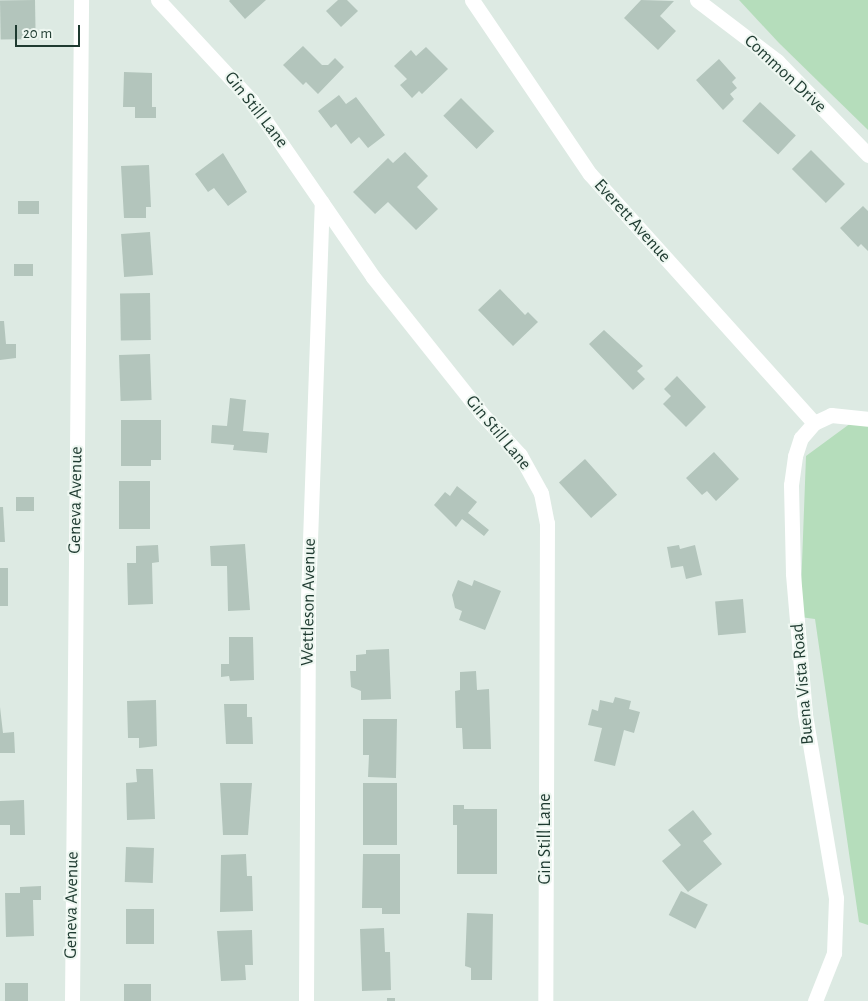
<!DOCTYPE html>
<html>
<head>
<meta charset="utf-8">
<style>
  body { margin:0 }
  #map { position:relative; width:868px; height:1001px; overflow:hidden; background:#ddeae3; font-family:"Alegreya Sans",sans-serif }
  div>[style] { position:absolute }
  .green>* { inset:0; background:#b5ddbb }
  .building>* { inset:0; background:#b3c5bc; transform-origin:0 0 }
  .street>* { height:15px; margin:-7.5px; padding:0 7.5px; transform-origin:7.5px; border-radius:7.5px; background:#fff }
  span { translate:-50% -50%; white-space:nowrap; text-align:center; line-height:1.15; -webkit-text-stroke:4px #eef7f1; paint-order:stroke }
  .street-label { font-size:18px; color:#1e3a30 }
  .scale { position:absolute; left:15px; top:25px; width:65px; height:22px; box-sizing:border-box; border:2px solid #1e3a30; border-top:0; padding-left:6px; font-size:15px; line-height:18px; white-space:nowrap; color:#1e3a30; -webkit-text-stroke:4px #eef7f1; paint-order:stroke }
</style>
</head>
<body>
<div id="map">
  <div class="green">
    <div style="clip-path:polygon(739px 0,868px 0,868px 130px,779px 43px)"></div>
    <div style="clip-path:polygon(855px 420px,868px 426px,868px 925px,859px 922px,815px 619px,800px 617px,806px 456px)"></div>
  </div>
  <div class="building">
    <div style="left:35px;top:0;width:39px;height:35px;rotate:89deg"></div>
    <div style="clip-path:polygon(266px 0,245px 19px,229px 1px,230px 0)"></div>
    <div style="clip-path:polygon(338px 0,347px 0,358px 11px,341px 27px,326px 11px)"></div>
    <div style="clip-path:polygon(641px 0,674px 1px,660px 16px,676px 31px,658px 50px,624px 18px)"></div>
    <div style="clip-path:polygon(303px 46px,322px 65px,328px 65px,335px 58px,344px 67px,318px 94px,306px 82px,303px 85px,283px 65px)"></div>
    <div style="clip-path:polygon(426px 47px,448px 69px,422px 94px,419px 91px,412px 98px,400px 85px,407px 79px,394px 66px,411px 50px,416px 56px)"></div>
    <div style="clip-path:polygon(719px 59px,736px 78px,732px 82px,737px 88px,730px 94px,734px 99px,723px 110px,696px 80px)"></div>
    <div style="clip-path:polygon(124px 72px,152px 73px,152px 107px,156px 107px,156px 118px,135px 118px,135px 107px,123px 107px)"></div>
    <div style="clip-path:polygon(339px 95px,346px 104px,356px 97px,385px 135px,368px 148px,359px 137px,351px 144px,336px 124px,331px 128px,318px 111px)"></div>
    <div style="left:461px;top:98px;width:47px;height:25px;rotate:45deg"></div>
    <div style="left:760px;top:102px;width:49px;height:26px;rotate:43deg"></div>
    <div style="left:811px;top:150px;width:48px;height:27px;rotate:45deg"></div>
    <div style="clip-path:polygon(405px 152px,428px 176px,417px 187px,438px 209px,416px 230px,388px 202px,375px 214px,353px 192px,388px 158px,393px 163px)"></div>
    <div style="clip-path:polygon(223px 153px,247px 192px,228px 206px,214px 188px,208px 192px,195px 174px)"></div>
    <div style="clip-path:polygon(149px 165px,151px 207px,146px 207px,146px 218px,124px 218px,121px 166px)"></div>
    <div style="left:18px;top:201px;width:21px;height:13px"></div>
    <div style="clip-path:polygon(863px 206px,868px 211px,868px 251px,861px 244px,858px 247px,840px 228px)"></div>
    <div style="left:150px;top:232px;width:43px;height:29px;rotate:86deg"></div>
    <div style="left:33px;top:264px;width:12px;height:19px;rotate:90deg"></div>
    <div style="clip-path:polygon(500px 289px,525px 315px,528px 312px,538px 322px,513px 346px,478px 310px)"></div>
    <div style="left:150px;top:293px;width:47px;height:30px;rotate:89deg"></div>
    <div style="clip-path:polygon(0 321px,4px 321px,6px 344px,16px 344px,16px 358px,0 360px)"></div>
    <div style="clip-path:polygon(604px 330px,643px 366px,637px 371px,645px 379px,633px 390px,589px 344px)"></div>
    <div style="left:150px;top:354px;width:46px;height:31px;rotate:88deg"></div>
    <div style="clip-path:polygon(677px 376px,706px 407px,686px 427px,663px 404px,671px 396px,664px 389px)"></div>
    <div style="clip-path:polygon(230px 398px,246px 400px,243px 431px,269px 433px,267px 453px,233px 450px,234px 445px,211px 443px,212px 425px,227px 426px)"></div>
    <div style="clip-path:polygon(121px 420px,161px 420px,161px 460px,151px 460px,151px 466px,121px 466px)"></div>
    <div style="clip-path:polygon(714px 452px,739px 479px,716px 501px,707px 491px,702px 495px,686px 478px)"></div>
    <div style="left:585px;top:459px;width:48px;height:35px;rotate:48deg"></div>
    <div style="left:119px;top:481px;width:31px;height:48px"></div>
    <div style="clip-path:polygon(457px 486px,477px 502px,468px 513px,489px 530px,484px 536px,462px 519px,456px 527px,434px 505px,445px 492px,450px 496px)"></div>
    <div style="left:34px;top:497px;width:14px;height:18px;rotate:90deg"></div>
    <div style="clip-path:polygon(0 507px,3px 507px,5px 542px,0 542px)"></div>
    <div style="clip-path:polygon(245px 544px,250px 610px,228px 611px,227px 566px,211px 566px,210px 546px)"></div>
    <div style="clip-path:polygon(158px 545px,159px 562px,152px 563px,153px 604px,128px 605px,127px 563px,136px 563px,136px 546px)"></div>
    <div style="clip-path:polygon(679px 545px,680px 549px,695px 545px,702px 575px,686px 579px,683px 566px,671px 568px,667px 547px)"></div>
    <div style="left:0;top:568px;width:8px;height:38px"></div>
    <div style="clip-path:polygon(458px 580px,472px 586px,474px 580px,501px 591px,485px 630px,459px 620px,462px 611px,455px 608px,452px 595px)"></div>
    <div style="left:743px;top:599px;width:34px;height:28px;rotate:85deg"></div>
    <div style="clip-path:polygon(229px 637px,253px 637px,254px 680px,230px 681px,229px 676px,221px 677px,221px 664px,229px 664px)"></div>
    <div style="clip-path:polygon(389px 649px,391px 699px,361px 700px,361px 691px,351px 687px,350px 671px,356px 671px,356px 655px,366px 654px,366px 650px)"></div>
    <div style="clip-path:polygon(476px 671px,477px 690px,489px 689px,491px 749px,463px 749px,462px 728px,456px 728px,455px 691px,460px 690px,460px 672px)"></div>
    <div style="clip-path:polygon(615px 697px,631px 701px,629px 709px,640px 712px,634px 733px,624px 730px,615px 766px,594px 761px,602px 728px,588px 725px,592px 709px,598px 711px,600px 700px,613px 703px)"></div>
    <div style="clip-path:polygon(156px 700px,157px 746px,139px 748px,139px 738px,128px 738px,127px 701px)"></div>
    <div style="clip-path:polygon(224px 704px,247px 704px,247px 717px,252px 717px,253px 744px,226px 744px)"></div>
    <div style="clip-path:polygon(0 707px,3px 733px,14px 732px,15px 753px,0 753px)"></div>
    <div style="clip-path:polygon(363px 719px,397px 719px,396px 778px,368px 777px,369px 755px,363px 755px)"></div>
    <div style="clip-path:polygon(136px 769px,153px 769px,155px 819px,127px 820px,126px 783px,137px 782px)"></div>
    <div style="clip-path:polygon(220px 783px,252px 783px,248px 835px,223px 835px)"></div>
    <div style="left:363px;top:783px;width:34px;height:62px"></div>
    <div style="clip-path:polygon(24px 800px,25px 835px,10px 835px,10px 825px,0 825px,0 801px)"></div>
    <div style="clip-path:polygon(453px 805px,464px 805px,464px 809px,497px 809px,497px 874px,457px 874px,457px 825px,453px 825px)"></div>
    <div style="clip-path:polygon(693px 810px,712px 834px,703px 841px,722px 864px,688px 892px,662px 861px,681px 845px,668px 830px)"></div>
    <div style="left:126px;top:847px;width:28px;height:35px;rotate:2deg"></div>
    <div style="clip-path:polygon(246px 854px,247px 876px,252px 876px,253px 911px,220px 912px,221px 855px)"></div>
    <div style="clip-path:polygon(363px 854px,400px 854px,400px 914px,382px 914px,382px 908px,362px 908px)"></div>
    <div style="clip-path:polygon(41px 886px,41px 900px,33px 900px,34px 936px,6px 937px,5px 893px,20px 893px,20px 887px)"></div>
    <div style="left:681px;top:891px;width:30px;height:27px;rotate:27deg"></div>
    <div style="left:126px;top:909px;width:28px;height:35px"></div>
    <div style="clip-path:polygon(467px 913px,493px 914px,492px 980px,471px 980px,471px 968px,465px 966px)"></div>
    <div style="clip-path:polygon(384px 928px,385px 952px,390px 952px,391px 990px,362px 991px,360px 929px)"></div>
    <div style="clip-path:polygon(252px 930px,253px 965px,245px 965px,246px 980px,221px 981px,217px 931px)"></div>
    <div style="left:28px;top:983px;width:18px;height:23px;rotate:90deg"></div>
    <div style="left:124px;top:984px;width:27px;height:17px"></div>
    <div style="left:387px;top:998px;width:8px;height:3px"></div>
  </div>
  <div class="street">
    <div style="left:158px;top:0;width:137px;rotate:47.1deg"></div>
    <div style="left:251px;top:100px;width:215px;rotate:55.4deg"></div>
    <div style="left:373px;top:277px;width:174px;rotate:51.5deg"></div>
    <div style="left:481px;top:413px;width:57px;rotate:47.1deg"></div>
    <div style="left:520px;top:455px;width:43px;rotate:61.1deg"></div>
    <div style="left:541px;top:493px;width:31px;rotate:79deg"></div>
    <div style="left:547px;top:523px;width:478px;rotate:90.2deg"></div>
    <div style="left:472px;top:0;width:210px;rotate:55.9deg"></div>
    <div style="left:590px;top:174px;width:335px;rotate:48deg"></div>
    <div style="left:697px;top:0;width:101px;rotate:37.3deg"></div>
    <div style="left:777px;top:61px;width:131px;rotate:45.9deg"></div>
    <div style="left:72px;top:1001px;width:1001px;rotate:-89.48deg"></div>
    <div style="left:306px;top:1001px;width:403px;rotate:-89.7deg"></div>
    <div style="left:308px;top:598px;width:396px;rotate:-88deg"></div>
    <div style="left:815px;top:1001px;width:52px;rotate:-68.4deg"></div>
    <div style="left:834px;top:953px;width:55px;rotate:-87.9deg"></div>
    <div style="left:836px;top:898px;width:187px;rotate:-99.6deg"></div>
    <div style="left:805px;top:714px;width:142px;rotate:-94.9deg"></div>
    <div style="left:793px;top:573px;width:88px;rotate:-91.3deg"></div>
    <div style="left:791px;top:485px;width:29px;rotate:-82deg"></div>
    <div style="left:795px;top:456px;width:19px;rotate:-72deg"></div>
    <div style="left:801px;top:438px;width:20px;rotate:-49deg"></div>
    <div style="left:814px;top:423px;width:19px;rotate:-25deg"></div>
    <div style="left:831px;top:415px;width:37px;rotate:6deg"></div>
  </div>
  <div class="street-label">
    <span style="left:785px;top:74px;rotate:43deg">Common Drive</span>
    <span style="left:256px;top:110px;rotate:52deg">Gin Still Lane</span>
    <span style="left:632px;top:221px;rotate:48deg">Everett Avenue</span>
    <span style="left:498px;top:433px;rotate:50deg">Gin Still Lane</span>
    <span style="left:76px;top:500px;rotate:-89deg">Geneva Avenue</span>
    <span style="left:309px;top:602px;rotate:-89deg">Wettleson Avenue</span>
    <span style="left:803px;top:684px;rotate:-95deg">Buena Vista Road</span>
    <span style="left:545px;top:839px;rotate:-90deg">Gin Still Lane</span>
    <span style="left:72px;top:905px;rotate:-89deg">Geneva Avenue</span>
  </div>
  <div class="scale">20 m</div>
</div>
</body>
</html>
